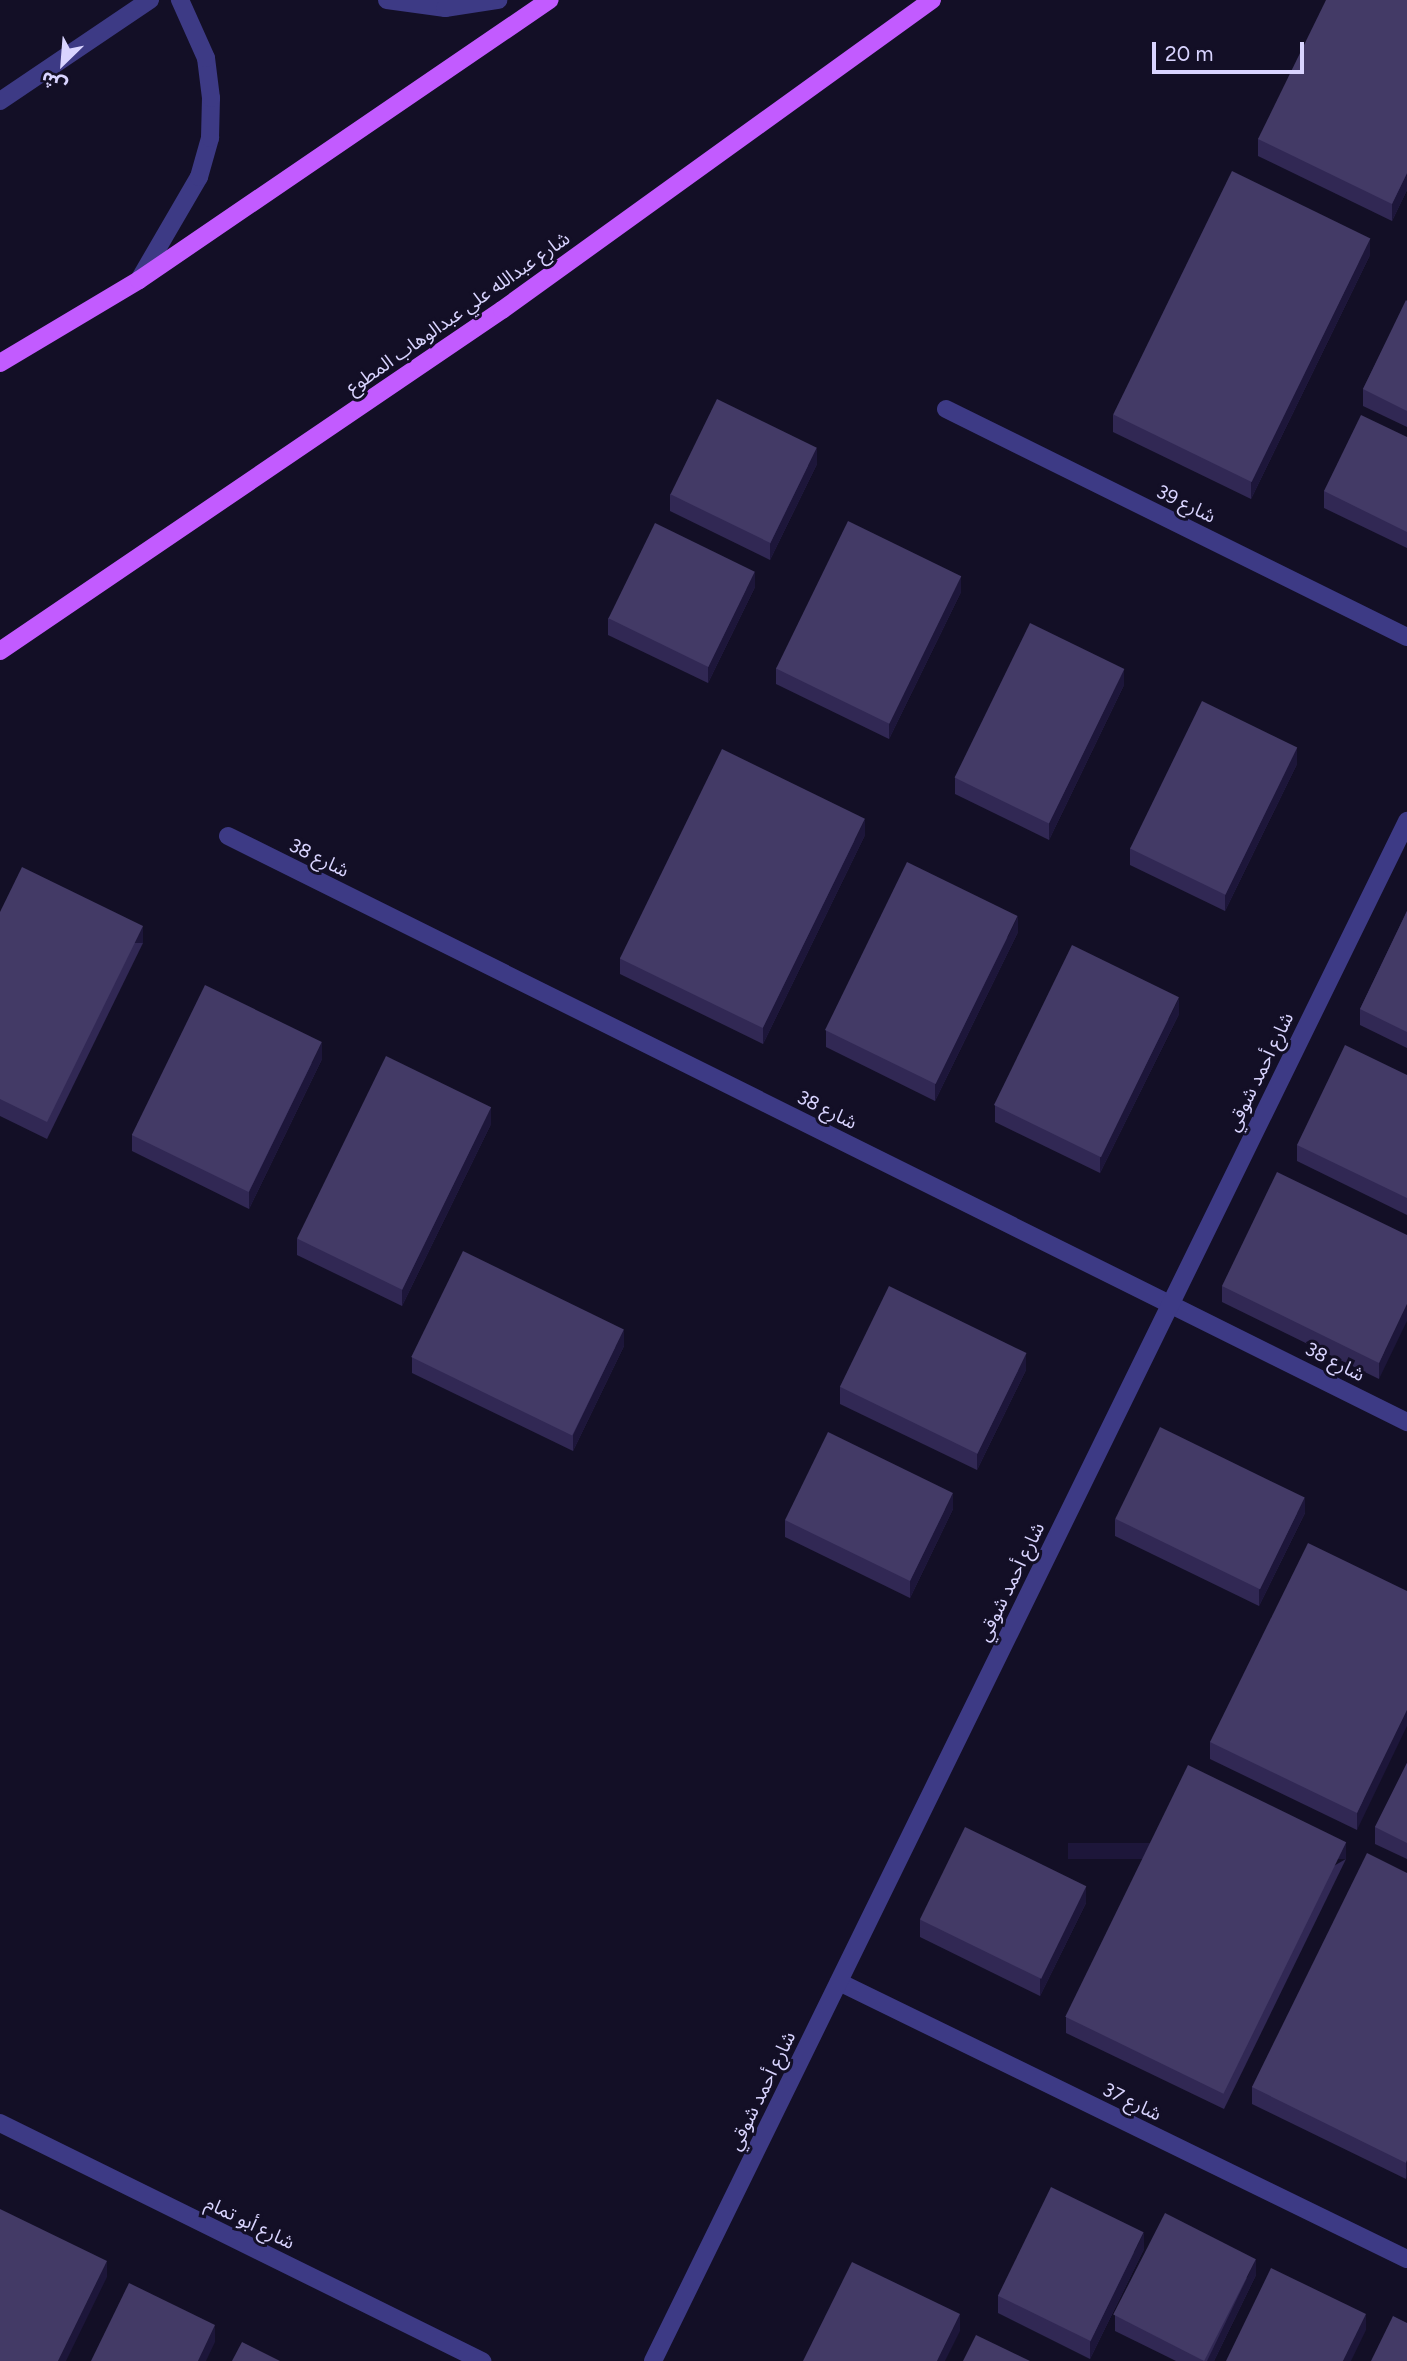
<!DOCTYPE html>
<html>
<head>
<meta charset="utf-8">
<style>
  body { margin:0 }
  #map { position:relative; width:1407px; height:2361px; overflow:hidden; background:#130f26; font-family:Figtree,"Noto Sans Arabic",sans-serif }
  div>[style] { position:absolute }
  .minor>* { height:18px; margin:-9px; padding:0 9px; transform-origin:9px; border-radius:9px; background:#3d3a85 }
  .major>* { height:18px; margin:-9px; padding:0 9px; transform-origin:9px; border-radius:9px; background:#c25bff }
  .wall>* { inset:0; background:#312854 }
  .shaded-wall>* { inset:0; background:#1d163a; transform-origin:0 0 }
  .building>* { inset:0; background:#433a66; transform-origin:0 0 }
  span { translate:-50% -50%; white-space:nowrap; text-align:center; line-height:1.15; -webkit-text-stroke:6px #130f26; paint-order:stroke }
  .street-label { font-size:19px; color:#d9d4ff }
  .north { position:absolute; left:28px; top:28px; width:70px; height:70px; -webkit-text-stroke:5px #130f26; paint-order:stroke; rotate:205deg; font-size:19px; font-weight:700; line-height:28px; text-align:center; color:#d9d4ff }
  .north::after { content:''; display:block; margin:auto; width:24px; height:32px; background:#d9d4ff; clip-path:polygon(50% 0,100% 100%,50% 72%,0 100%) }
  .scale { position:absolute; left:1152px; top:42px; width:152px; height:32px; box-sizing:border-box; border:4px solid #d9d4ff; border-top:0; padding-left:9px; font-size:21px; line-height:24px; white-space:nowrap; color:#d9d4ff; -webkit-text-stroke:5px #130f26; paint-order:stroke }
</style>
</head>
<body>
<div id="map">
  <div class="minor">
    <div style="left:387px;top:0;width:59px;rotate:7.9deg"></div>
    <div style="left:445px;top:8px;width:54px;rotate:-8.6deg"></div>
    <div style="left:0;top:101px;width:181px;rotate:-34deg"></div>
    <div style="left:139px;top:280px;width:119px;rotate:-59.8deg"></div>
    <div style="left:199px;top:177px;width:41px;rotate:-74.2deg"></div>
    <div style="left:210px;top:138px;width:40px;rotate:-88.6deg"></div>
    <div style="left:211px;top:98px;width:40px;rotate:-97.1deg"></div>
    <div style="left:206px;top:58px;width:64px;rotate:-114.1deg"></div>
    <div style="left:946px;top:409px;width:514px;rotate:26.32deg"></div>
    <div style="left:228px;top:836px;width:1317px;rotate:26.43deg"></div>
    <div style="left:839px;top:1982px;width:632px;rotate:26deg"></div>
    <div style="left:0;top:2123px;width:538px;rotate:26.28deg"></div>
    <div style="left:653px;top:2361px;width:1715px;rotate:-63.91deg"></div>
  </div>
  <div class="major">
    <div style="left:0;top:363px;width:162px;rotate:-30.8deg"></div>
    <div style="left:139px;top:280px;width:497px;rotate:-34.3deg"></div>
    <div style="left:0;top:651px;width:607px;rotate:-34.19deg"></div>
    <div style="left:502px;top:310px;width:530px;rotate:-35.79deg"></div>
  </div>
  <div class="wall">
    <div style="clip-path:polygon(1407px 0,1407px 190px,1392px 221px,1258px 156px,1258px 139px)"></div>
    <div style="clip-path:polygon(1370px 255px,1251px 499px,1113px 432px,1113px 415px)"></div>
    <div style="clip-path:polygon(1407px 301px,1407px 427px,1363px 406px,1363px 389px)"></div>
    <div style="clip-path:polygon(1407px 437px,1407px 548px,1324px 508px,1324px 491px)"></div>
    <div style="clip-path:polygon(817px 464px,770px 560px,670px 511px,670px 494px)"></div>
    <div style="clip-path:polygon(755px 587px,708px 683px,608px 635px,608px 618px)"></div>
    <div style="clip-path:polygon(961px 592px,889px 739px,776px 684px,776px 668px)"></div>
    <div style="clip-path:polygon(1124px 685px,1049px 840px,955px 794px,955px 778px)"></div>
    <div style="clip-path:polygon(1297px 764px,1225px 911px,1130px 865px,1130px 848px)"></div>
    <div style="clip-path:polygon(865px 835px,763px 1044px,620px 974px,620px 958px)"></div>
    <div style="clip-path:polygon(1407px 911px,1407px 1048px,1360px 1025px,1360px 1009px)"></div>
    <div style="clip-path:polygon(0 912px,143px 943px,47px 1139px,0 1116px)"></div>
    <div style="clip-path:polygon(1018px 932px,935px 1101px,826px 1047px,826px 1030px)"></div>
    <div style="clip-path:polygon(1179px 1014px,1100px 1173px,995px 1122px,995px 1105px)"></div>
    <div style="clip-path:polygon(322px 1059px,249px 1209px,132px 1151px,132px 1135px)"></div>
    <div style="clip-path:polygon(1407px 1075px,1407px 1215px,1297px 1161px,1297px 1145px)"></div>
    <div style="clip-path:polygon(491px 1124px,402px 1306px,297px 1255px,297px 1239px)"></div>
    <div style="clip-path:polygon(1407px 1235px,1379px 1379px,1222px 1302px,1222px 1286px)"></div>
    <div style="clip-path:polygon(624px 1346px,573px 1451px,412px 1373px,412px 1357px)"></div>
    <div style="clip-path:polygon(1026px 1370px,977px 1470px,840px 1404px,840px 1387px)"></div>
    <div style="clip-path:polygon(953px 1509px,910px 1598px,785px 1537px,785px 1520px)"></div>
    <div style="clip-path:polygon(1305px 1513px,1259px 1606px,1115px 1536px,1115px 1519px)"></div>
    <div style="clip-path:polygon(1407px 1591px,1357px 1830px,1210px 1759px,1210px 1742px)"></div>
    <div style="clip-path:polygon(1407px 1763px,1407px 1859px,1375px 1844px,1375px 1827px)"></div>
    <div style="clip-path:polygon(1346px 1859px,1224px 2109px,1066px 2033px,1066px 2017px)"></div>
    <div style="clip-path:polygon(1407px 1873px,1406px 2179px,1252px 2104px,1252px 2087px)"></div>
    <div style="clip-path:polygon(1086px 1903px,1040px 1996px,920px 1937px,920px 1920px)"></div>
    <div style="clip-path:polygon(1144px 2249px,1090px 2359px,998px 2313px,998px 2296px)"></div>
    <div style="clip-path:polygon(1256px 2275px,1214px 2361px,1176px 2361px,1115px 2331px,1115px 2315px)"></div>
  </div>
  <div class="shaded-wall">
    <div style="clip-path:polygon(1407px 173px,1407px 190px,1392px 221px,1392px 204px)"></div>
    <div style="clip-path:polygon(1370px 239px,1370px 255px,1251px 499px,1251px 482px)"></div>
    <div style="clip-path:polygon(817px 447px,817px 464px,770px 560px,770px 544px)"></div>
    <div style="clip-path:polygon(755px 571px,755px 587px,708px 683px,708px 667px)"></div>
    <div style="clip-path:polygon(961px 576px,961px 592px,889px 739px,889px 723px)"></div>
    <div style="clip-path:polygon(1124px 669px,1124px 685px,1049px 840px,1049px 823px)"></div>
    <div style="clip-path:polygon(1297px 747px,1297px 764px,1225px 911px,1225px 895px)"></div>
    <div style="clip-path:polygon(865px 819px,865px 835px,763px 1044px,763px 1027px)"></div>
    <div style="clip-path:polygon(1018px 916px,1018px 932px,935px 1101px,935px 1084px)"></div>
    <div style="left:143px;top:926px;width:17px;height:218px;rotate:90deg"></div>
    <div style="clip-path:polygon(1179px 998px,1179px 1014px,1100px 1173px,1100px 1157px)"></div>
    <div style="clip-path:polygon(322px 1042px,322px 1059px,249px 1209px,249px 1192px)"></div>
    <div style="clip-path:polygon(491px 1107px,491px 1124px,402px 1306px,402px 1290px)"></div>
    <div style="clip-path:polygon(1407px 1304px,1407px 1321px,1379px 1379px,1379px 1363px)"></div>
    <div style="clip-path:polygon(624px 1329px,624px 1346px,573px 1451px,573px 1435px)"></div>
    <div style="clip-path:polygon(1026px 1354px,1026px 1370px,977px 1470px,977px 1454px)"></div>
    <div style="clip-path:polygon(953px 1493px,953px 1509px,910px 1598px,910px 1581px)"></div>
    <div style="clip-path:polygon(1305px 1497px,1305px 1513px,1259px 1606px,1259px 1590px)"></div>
    <div style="clip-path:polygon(1407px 1710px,1407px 1726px,1357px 1830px,1357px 1813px)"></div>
    <div style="left:1346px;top:1843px;width:16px;height:278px;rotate:90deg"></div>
    <div style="clip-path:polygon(1086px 1886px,1086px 1903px,1040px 1996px,1040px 1979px)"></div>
    <div style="clip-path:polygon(1407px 2160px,1407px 2177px,1406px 2179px,1406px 2163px)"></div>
    <div style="clip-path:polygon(1144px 2232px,1144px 2249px,1090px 2359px,1090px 2342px)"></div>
    <div style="clip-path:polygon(1256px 2259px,1256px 2275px,1214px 2361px,1207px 2361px)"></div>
    <div style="clip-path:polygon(107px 2261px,107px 2277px,66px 2361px,58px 2361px)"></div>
    <div style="clip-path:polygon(960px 2314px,960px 2331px,945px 2361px,937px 2361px)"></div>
    <div style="clip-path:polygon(1366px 2314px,1366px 2330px,1351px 2361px,1343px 2361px)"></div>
    <div style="clip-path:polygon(215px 2325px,215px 2342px,206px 2361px,198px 2361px)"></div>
  </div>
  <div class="building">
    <div style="clip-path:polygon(1326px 0,1407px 0,1407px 173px,1392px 204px,1258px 139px)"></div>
    <div style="left:1232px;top:171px;width:154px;height:271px;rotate:26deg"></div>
    <div style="clip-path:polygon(1406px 300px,1407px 301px,1407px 411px,1363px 389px)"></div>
    <div style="left:717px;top:399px;width:111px;height:106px;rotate:26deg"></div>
    <div style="clip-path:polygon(1361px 415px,1407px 437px,1407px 532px,1324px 491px)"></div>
    <div style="left:848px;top:521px;width:126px;height:164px;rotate:26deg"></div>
    <div style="left:655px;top:523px;width:111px;height:106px;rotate:26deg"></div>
    <div style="left:1030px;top:623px;width:105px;height:172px;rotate:26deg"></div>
    <div style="left:1202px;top:701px;width:106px;height:164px;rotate:26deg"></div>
    <div style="left:722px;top:749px;width:159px;height:233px;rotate:26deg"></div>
    <div style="left:907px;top:862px;width:123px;height:187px;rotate:26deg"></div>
    <div style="clip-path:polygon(22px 867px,143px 926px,47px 1122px,0 1099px,0 912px)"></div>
    <div style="clip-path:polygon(1407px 911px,1407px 1032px,1360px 1009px)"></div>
    <div style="left:1072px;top:945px;width:119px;height:178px;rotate:26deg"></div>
    <div style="left:205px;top:985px;width:130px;height:167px;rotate:26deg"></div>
    <div style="clip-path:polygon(1345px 1045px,1407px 1075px,1407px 1198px,1297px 1145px)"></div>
    <div style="left:386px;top:1056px;width:117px;height:203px;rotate:26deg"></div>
    <div style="clip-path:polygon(1277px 1172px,1407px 1235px,1407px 1304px,1379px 1363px,1222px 1286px)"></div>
    <div style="left:463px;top:1251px;width:179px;height:118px;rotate:26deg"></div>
    <div style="left:889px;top:1286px;width:153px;height:112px;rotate:26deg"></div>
    <div style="left:1160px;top:1427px;width:161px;height:102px;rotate:26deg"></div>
    <div style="left:828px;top:1432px;width:139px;height:98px;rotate:26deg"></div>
    <div style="clip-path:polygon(1308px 1543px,1407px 1591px,1407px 1710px,1357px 1813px,1210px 1742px)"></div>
    <div style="clip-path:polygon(1407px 1763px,1407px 1843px,1375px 1827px)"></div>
    <div style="left:1188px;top:1765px;width:176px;height:280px;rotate:26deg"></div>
    <div style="left:965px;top:1827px;width:135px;height:103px;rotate:26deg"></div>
    <div style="clip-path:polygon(1367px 1853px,1407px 1873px,1407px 2160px,1406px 2163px,1252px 2087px)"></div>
    <div style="left:1051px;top:2187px;width:103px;height:121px;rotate:26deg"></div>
    <div style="clip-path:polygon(0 2209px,107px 2261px,58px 2361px,0 2361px)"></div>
    <div style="left:1165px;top:2213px;width:102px;height:114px;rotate:27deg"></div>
    <div style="clip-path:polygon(852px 2262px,960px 2314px,937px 2361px,803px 2361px)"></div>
    <div style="clip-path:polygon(1271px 2268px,1366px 2314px,1343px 2361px,1226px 2361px)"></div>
    <div style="clip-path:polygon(129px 2283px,215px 2325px,198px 2361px,91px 2361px)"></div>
    <div style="clip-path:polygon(1393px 2316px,1407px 2323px,1407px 2361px,1371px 2361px)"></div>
    <div style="clip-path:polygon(976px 2335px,1030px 2361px,963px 2361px)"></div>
    <div style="clip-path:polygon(242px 2342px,280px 2361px,232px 2361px)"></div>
  </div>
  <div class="street-label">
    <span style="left:458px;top:313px;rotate:-35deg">شارع عبدالله علي عبدالوهاب المطوع</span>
    <span style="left:1186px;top:504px;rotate:26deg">شارع 39</span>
    <span style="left:319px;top:858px;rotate:26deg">شارع 38</span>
    <span style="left:1260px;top:1072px;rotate:-64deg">شارع أحمد شوقي</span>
    <span style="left:827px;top:1110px;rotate:26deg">شارع 38</span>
    <span style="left:1335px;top:1362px;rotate:27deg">شارع 38</span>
    <span style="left:1011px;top:1582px;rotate:-64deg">شارع أحمد شوقي</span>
    <span style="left:762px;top:2091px;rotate:-64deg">شارع أحمد شوقي</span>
    <span style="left:1132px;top:2102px;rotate:26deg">شارع 37</span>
    <span style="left:250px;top:2223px;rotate:26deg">شارع أبو تمام</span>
  </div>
  <div class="north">ش</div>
  <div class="scale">20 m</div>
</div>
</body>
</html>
